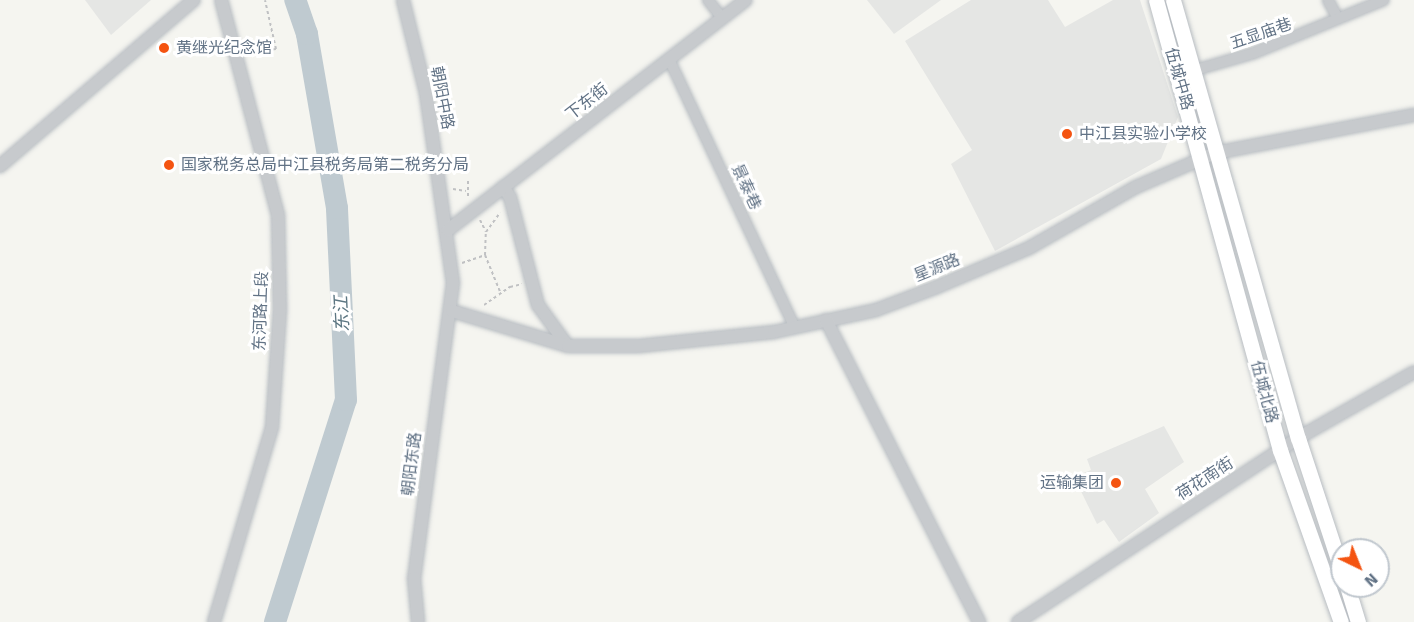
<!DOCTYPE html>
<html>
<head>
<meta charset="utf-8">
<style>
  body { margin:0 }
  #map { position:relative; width:1414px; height:622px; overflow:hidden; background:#f5f5f0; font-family:Signika,"Noto Sans SC",sans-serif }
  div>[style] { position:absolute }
  .built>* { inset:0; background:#e5e6e4 }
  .river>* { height:22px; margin:-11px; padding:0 11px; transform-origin:11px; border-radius:11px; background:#bfcad0 }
  .path>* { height:2px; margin-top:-1px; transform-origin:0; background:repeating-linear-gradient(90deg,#c0c1c3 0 3px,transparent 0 6px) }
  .roads { filter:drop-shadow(0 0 2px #b8bdc2) drop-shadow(0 0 2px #b8bdc2) }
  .minor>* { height:10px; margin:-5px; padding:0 5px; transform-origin:5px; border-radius:5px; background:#c7cacd }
  .tertiary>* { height:12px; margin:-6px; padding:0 6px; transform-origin:6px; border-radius:6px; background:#c7cacd }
  .secondary>* { height:15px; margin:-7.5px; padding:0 7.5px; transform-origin:7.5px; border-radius:7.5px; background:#fff }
  .dots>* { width:16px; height:16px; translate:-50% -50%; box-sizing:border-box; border:3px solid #fff; border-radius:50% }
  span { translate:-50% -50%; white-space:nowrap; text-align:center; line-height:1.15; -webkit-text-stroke:6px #fff; paint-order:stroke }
  .street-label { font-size:16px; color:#617285 }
  .poi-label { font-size:16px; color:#617285 }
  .left { translate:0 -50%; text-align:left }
  .right { translate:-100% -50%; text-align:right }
  .water-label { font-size:18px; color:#5c7682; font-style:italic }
  .north { position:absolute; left:1330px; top:538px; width:60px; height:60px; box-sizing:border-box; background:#fff; border:2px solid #c0c7ce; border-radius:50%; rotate:137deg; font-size:16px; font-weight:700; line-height:24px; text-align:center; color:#617285 }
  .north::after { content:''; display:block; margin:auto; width:21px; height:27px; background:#f45411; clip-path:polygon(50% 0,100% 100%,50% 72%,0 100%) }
</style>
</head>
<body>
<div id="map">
  <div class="built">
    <div style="clip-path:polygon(85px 0,151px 0,111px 35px)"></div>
    <div style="clip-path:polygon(867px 0,941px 0,894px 34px)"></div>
    <div style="clip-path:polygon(971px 0,1048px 0,1065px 27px,1113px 0,1140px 0,1178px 117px,1161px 159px,995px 251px,951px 164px,972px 150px,905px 41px)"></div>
    <div style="clip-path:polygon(1164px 426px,1184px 462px,1145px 489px,1159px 513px,1119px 542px,1104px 520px,1097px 524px,1074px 477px,1091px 470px,1087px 459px)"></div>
  </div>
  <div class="river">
    <div style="left:275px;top:622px;width:233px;rotate:-72.3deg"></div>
    <div style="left:346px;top:400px;width:192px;rotate:-92.7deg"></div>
    <div style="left:337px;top:208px;width:177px;rotate:-99.8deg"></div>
    <div style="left:307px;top:34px;width:36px;rotate:-109deg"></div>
  </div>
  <div class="path">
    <div style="left:261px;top:51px;width:15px;rotate:-8deg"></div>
    <div style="left:276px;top:49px;width:50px;rotate:-102.7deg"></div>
    <div style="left:468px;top:181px;width:18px;rotate:90deg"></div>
    <div style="left:453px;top:189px;width:13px;rotate:9deg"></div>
    <div style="left:480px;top:220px;width:13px;rotate:63deg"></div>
    <div style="left:486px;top:232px;width:24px;rotate:-54deg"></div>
    <div style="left:485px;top:255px;width:42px;rotate:67.7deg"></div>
    <div style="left:462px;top:263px;width:24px;rotate:-19deg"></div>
    <div style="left:485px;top:255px;width:23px;rotate:-88deg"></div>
    <div style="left:484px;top:305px;width:32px;rotate:-35deg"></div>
    <div style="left:510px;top:287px;width:12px;rotate:-14deg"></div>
  </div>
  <div class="roads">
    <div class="minor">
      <div style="left:708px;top:0;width:23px;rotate:52deg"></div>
      <div style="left:1328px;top:0;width:21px;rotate:62deg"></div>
      <div style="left:669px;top:59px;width:297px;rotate:64.9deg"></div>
      <div style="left:1178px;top:75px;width:79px;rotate:-16.1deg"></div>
      <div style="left:1254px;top:53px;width:140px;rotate:-22.2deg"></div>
    </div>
    <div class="tertiary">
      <div style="left:403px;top:0;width:96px;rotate:76.1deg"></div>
      <div style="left:426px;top:93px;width:192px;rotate:81.9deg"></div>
      <div style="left:453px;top:283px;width:298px;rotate:97.5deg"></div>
      <div style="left:414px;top:578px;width:44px;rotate:84.8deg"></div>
      <div style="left:0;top:166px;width:255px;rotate:-40.6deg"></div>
      <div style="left:503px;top:187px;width:12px;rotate:55deg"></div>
      <div style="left:510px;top:197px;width:112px;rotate:75.5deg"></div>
      <div style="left:538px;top:305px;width:49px;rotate:54.1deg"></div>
      <div style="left:448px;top:230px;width:376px;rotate:-37.7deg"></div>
      <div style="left:452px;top:311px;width:121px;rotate:16.8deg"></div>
      <div style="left:568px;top:346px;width:71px"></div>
      <div style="left:639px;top:346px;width:136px;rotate:-5.9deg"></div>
      <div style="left:774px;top:332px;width:104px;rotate:-12.2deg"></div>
      <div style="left:876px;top:310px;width:65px;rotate:-20.7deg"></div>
      <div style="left:937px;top:287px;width:100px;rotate:-23deg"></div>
      <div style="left:1029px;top:248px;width:123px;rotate:-29.7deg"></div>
      <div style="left:1136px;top:187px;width:86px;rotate:-23.3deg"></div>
      <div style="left:1215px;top:153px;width:203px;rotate:-10.8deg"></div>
      <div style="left:826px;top:320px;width:339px;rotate:63.1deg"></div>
      <div style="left:214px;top:622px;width:203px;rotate:-73.4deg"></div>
      <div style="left:272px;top:427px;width:117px;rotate:-86.1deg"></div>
      <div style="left:280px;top:310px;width:95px;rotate:-91.2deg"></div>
      <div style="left:278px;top:215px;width:222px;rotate:-104.8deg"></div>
      <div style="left:1018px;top:622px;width:335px;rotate:-33.3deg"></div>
      <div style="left:1298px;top:438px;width:133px;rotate:-29.6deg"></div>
    </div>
    <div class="secondary">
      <div style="left:1156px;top:0;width:467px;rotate:74.6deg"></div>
      <div style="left:1280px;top:450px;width:182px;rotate:70.5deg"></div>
      <div style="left:1173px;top:0;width:455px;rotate:74.1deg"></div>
      <div style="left:1298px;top:438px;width:141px;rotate:71.8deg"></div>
      <div style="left:1347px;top:586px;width:38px;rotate:73deg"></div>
    </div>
  </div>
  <div class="dots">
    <div style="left:164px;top:48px;background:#f45411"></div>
    <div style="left:1067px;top:134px;background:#f45411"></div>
    <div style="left:169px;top:165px;background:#f45411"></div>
    <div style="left:1116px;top:483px;background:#f45411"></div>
  </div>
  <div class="street-label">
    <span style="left:1261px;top:34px;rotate:-19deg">五显庙巷</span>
    <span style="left:1179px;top:79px;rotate:74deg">伍城中路</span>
    <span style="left:442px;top:98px;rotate:79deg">朝阳中路</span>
    <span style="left:587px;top:102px;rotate:-38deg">下东街</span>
    <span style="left:746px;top:187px;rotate:65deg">景泰巷</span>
    <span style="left:937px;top:268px;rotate:-22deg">星源路</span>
    <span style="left:261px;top:311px;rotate:-88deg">东河路上段</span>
    <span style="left:1264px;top:392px;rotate:75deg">伍城北路</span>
    <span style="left:412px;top:464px;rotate:-83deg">朝阳东路</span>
    <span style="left:1205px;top:479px;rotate:-33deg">荷花南街</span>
  </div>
  <div class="poi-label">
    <span class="left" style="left:176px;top:48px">黄继光纪念馆</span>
    <span class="left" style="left:1079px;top:134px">中江县实验小学校</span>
    <span class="left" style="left:181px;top:165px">国家税务总局中江县税务局第二税务分局</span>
    <span class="right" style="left:1104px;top:483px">运输集团</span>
  </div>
  <div class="water-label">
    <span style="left:342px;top:314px;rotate:-93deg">东江</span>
  </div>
  <div class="north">N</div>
</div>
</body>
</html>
